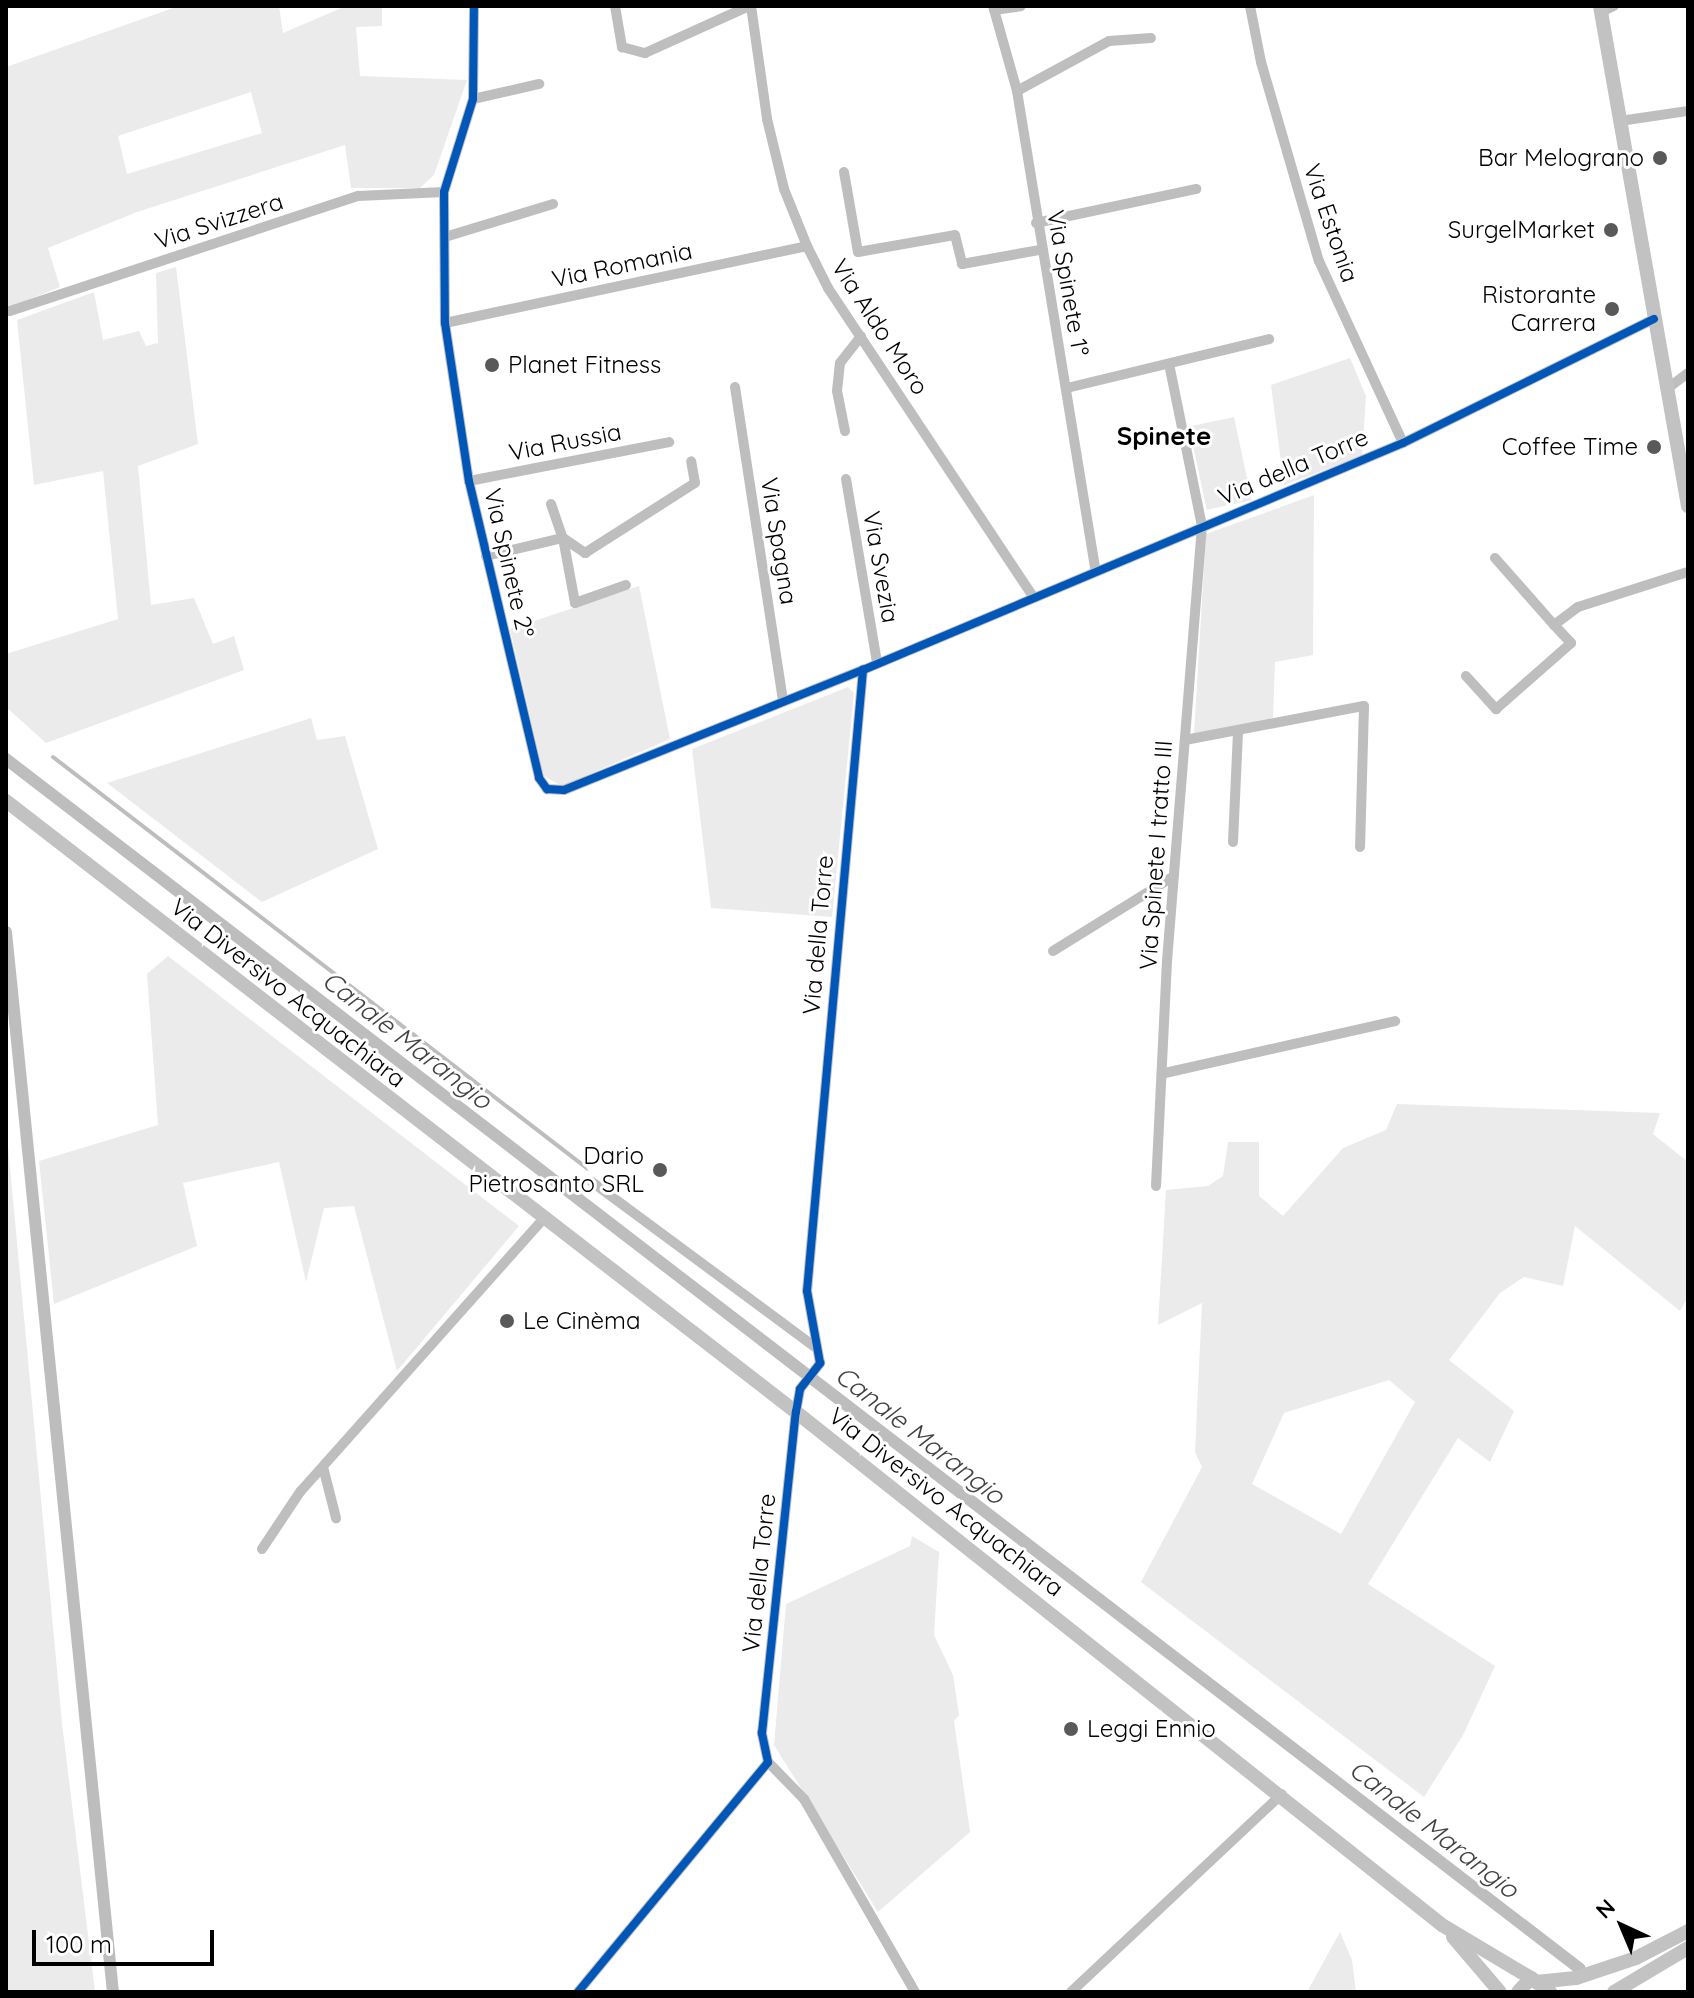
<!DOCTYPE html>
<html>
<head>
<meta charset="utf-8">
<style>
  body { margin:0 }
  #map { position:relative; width:1694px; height:1998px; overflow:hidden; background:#fff; font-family:Quicksand,sans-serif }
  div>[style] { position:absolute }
  .green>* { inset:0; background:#ebebeb; transform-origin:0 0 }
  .stream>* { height:4px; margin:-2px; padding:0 2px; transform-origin:2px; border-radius:2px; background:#bdbdbd }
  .canal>* { height:12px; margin:-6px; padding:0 6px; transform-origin:6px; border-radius:6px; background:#bdbdbd }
  .street>* { height:10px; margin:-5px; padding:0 5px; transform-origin:5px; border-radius:5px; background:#bebebe }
  .secondary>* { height:14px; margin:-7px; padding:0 7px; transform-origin:7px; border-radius:7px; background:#c2c2c2 }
  .cycleway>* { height:8px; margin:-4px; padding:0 4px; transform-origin:4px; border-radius:4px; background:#0057b8 }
  .dots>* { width:22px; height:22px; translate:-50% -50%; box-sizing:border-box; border:4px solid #fff; border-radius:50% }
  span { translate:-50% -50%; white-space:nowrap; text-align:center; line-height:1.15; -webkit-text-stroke:6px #fff; paint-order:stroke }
  .poi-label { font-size:24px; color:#000 }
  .right { translate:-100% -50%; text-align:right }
  .left { translate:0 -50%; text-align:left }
  .street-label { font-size:24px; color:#000 }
  .neighbourhood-label { font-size:26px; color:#000; font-weight:700 }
  .water-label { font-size:26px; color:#424242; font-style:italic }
  .frame { position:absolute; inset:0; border:8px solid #000; pointer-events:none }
  .north { position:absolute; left:1582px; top:1886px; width:80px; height:80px; -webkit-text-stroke:6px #fff; paint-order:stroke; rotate:316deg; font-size:22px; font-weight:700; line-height:32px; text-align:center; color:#000 }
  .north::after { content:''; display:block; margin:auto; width:28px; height:36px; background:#000; clip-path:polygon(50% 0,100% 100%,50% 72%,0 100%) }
  .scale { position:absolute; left:32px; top:1930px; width:182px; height:36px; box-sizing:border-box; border:4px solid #000; border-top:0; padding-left:10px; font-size:24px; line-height:28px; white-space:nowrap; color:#000; -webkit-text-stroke:6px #fff; paint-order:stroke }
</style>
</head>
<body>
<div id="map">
  <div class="green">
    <div style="clip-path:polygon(evenodd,179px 6px,279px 6px,283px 33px,346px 6px,382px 6px,382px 26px,356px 27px,360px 76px,467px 80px,434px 175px,420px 188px,351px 188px,345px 145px,137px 212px,48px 248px,60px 287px,6px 309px,6px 67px,179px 6px,251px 92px,262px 133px,127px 174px,118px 136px,251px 92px)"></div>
    <div style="clip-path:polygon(176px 267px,198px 444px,138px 466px,151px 605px,194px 598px,213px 644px,234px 636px,244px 670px,46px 743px,6px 707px,6px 654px,118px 619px,103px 471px,34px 485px,17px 320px,94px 292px,103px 340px,139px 331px,146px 346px,158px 343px,156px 273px)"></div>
    <div style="clip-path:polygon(1350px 358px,1366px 396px,1362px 456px,1284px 485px,1271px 385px)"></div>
    <div style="left:1234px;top:417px;width:85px;height:46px;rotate:78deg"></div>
    <div style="clip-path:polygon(1314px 495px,1313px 655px,1275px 662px,1273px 718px,1194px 734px,1206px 534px)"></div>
    <div style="clip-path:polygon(639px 586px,670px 739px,562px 786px,544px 776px,510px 629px)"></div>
    <div style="clip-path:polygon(848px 687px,854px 693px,832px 917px,711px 908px,692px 749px)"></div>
    <div style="clip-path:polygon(311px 718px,317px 740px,345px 736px,378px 849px,262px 902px,107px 783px)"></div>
    <div style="clip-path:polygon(168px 956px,519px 1226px,397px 1371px,354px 1206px,324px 1208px,306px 1282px,279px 1162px,183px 1183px,197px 1246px,54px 1304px,39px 1161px,158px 1125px,147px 974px)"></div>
    <div style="clip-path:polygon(evenodd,1397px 1104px,1660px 1113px,1653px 1134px,1688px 1162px,1688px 1297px,1680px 1311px,1575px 1226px,1563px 1286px,1524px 1277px,1500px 1293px,1449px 1360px,1514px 1411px,1490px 1462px,1458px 1438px,1368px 1584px,1495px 1666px,1463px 1735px,1424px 1797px,1141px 1582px,1202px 1467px,1195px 1452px,1202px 1303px,1158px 1325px,1166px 1190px,1208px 1186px,1223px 1176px,1228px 1142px,1259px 1142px,1259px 1196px,1283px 1216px,1343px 1148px,1386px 1130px,1397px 1104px,1389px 1380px,1415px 1402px,1341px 1534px,1252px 1484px,1284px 1413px,1389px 1380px)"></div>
    <div style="clip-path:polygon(6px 1125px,62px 1723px,95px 1992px,6px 1992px)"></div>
    <div style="clip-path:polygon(912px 1536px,939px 1552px,934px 1635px,953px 1675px,959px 1715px,954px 1721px,970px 1832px,878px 1912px,774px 1745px,786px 1604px,910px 1546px)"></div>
    <div style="clip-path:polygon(1340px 1932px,1352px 1960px,1356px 1992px,1307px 1992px)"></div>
  </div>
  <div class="stream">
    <div style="left:53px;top:757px;width:675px;rotate:37.6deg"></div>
  </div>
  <div class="canal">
    <div style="left:6px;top:759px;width:1985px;rotate:37.55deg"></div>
    <div style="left:6px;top:932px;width:1065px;rotate:84.24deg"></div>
  </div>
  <div class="street">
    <div style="left:474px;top:6px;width:93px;rotate:90.6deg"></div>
    <div style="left:473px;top:99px;width:97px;rotate:107.3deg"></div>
    <div style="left:444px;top:192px;width:131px;rotate:89.6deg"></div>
    <div style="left:445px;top:323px;width:160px;rotate:81.4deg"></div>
    <div style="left:469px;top:481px;width:305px;rotate:76.7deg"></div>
    <div style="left:539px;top:778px;width:14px;rotate:54deg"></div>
    <div style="left:547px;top:789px;width:17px;rotate:3deg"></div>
    <div style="left:564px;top:790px;width:322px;rotate:-21.9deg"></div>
    <div style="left:863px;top:670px;width:586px;rotate:-22.8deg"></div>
    <div style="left:1403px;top:443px;width:280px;rotate:-26.3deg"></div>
    <div style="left:615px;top:6px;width:42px;rotate:80.3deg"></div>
    <div style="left:622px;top:47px;width:24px;rotate:15deg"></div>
    <div style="left:645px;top:53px;width:114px;rotate:-24.3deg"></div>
    <div style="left:751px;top:6px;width:114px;rotate:81.9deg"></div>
    <div style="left:767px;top:119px;width:72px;rotate:76.3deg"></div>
    <div style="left:784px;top:189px;width:61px;rotate:68deg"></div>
    <div style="left:807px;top:246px;width:47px;rotate:63.4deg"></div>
    <div style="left:828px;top:288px;width:369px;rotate:56.4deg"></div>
    <div style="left:993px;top:6px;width:88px;rotate:74.2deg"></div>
    <div style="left:1017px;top:91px;width:484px;rotate:80.7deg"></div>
    <div style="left:1250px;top:6px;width:57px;rotate:78.9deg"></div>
    <div style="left:1261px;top:62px;width:207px;rotate:73.8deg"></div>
    <div style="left:1319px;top:261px;width:200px;rotate:65.2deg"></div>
    <div style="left:994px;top:10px;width:27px;rotate:-8deg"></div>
    <div style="left:1601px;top:12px;width:14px;rotate:-25deg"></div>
    <div style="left:1017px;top:91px;width:105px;rotate:-28.5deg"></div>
    <div style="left:1109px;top:41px;width:42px;rotate:-4.1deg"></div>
    <div style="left:473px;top:99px;width:68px;rotate:-12.8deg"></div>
    <div style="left:1620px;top:121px;width:69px;rotate:-8.4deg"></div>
    <div style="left:844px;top:172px;width:81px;rotate:80.1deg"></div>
    <div style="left:858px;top:252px;width:98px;rotate:-9.9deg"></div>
    <div style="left:955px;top:235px;width:30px;rotate:76deg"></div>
    <div style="left:962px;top:264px;width:78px;rotate:-10.3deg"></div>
    <div style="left:1036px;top:223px;width:164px;rotate:-12deg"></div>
    <div style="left:445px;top:237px;width:113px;rotate:-17deg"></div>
    <div style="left:10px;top:311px;width:367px;rotate:-18.3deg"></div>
    <div style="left:358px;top:196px;width:86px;rotate:-2.7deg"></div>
    <div style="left:445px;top:323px;width:370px;rotate:-12deg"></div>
    <div style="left:735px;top:387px;width:318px;rotate:81.3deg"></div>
    <div style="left:1067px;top:388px;width:208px;rotate:-13.6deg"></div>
    <div style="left:1668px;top:388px;width:25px;rotate:-37deg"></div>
    <div style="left:845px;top:431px;width:41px;rotate:-101.3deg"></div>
    <div style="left:837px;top:391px;width:28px;rotate:-84deg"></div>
    <div style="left:840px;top:363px;width:34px;rotate:-52deg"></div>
    <div style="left:846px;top:479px;width:187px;rotate:80.4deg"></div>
    <div style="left:469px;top:481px;width:204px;rotate:-11deg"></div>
    <div style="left:551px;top:504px;width:36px;rotate:71deg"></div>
    <div style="left:563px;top:538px;width:27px;rotate:34deg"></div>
    <div style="left:585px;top:553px;width:130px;rotate:-32.5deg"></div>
    <div style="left:695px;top:483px;width:22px;rotate:-100deg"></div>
    <div style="left:486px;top:556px;width:79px;rotate:-13.2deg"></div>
    <div style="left:563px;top:538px;width:66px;rotate:79.5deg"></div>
    <div style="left:575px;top:603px;width:54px;rotate:-19.4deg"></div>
    <div style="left:1495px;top:558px;width:89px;rotate:48.6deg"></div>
    <div style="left:1554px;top:625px;width:30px;rotate:-37deg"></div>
    <div style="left:1578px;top:607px;width:115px;rotate:-17.7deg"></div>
    <div style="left:1466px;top:676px;width:45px;rotate:47.7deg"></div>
    <div style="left:1496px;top:709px;width:100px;rotate:-41.3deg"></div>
    <div style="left:1571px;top:643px;width:25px;rotate:-133deg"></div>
    <div style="left:1185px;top:740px;width:182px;rotate:-10.8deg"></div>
    <div style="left:1364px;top:706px;width:141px;rotate:91.6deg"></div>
    <div style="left:1233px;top:842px;width:110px;rotate:-87.4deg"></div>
    <div style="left:1053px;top:951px;width:142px;rotate:-31.8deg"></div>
    <div style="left:1165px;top:1073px;width:236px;rotate:-12.7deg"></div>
    <div style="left:592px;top:1182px;width:279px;rotate:36.5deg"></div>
    <div style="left:1156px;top:1186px;width:225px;rotate:-87.2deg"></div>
    <div style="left:1167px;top:961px;width:436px;rotate:-85.4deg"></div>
    <div style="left:1202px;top:526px;width:165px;rotate:-101.5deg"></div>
    <div style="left:323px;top:1467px;width:53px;rotate:75.7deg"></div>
    <div style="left:262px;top:1549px;width:69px;rotate:-56.3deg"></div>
    <div style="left:300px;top:1492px;width:367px;rotate:-48.3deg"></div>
    <div style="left:768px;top:1762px;width:52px;rotate:45.8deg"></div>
    <div style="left:804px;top:1799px;width:223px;rotate:60.1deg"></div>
    <div style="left:578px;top:1992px;width:298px;rotate:-50.4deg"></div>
    <div style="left:768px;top:1762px;width:30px;rotate:-102deg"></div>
    <div style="left:762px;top:1733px;width:323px;rotate:-84deg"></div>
    <div style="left:796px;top:1412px;width:23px;rotate:-80deg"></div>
    <div style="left:800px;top:1389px;width:33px;rotate:-52deg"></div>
    <div style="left:820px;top:1363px;width:73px;rotate:-100.2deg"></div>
    <div style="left:807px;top:1291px;width:624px;rotate:-84.85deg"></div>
    <div style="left:1071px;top:1992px;width:289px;rotate:-43.2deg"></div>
  </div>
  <div class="secondary">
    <div style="left:1600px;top:6px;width:508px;rotate:80.02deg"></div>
    <div style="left:6px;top:801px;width:999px;rotate:37.72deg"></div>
    <div style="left:796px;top:1412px;width:825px;rotate:38.45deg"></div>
    <div style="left:1442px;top:1925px;width:104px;rotate:30.8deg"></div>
    <div style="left:1453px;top:1937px;width:72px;rotate:49.5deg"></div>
    <div style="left:1536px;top:1982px;width:40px;rotate:-5.7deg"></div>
    <div style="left:1576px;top:1978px;width:63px;rotate:-18.4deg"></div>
    <div style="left:1636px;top:1958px;width:59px;rotate:-27.4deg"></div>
    <div style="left:1518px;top:1992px;width:19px;rotate:-47deg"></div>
    <div style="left:1531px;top:1978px;width:24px;rotate:36deg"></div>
    <div style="left:1614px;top:1992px;width:86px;rotate:-30.7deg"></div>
  </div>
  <div class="cycleway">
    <div style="left:474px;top:6px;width:93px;rotate:90.6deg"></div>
    <div style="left:473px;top:99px;width:97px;rotate:107.3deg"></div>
    <div style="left:444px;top:192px;width:131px;rotate:89.6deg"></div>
    <div style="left:445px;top:323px;width:160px;rotate:81.4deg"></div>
    <div style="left:469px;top:481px;width:305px;rotate:76.7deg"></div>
    <div style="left:539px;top:778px;width:14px;rotate:54deg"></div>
    <div style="left:547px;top:789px;width:17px;rotate:3deg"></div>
    <div style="left:564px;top:790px;width:322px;rotate:-21.9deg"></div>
    <div style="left:863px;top:670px;width:586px;rotate:-22.8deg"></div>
    <div style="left:1403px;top:443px;width:280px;rotate:-26.3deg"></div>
    <div style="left:578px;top:1992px;width:298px;rotate:-50.4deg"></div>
    <div style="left:768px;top:1762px;width:30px;rotate:-102deg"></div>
    <div style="left:762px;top:1733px;width:323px;rotate:-84deg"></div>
    <div style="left:796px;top:1412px;width:23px;rotate:-80deg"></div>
    <div style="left:800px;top:1389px;width:33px;rotate:-52deg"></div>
    <div style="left:820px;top:1363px;width:73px;rotate:-100.2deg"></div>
    <div style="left:807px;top:1291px;width:624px;rotate:-84.85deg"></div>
  </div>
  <div class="dots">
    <div style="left:1660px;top:158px;background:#595959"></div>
    <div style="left:1611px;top:230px;background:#595959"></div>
    <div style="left:1612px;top:309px;background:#595959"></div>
    <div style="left:492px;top:365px;background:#595959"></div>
    <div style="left:1654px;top:447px;background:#595959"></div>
    <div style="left:660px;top:1170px;background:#595959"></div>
    <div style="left:507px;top:1321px;background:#595959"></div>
    <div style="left:1071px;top:1729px;background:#595959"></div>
  </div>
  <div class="poi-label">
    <span class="right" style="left:1644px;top:158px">Bar Melograno</span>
    <span class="right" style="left:1595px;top:230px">SurgelMarket</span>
    <span class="right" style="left:1596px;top:309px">Ristorante<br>Carrera</span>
    <span class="left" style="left:508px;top:365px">Planet Fitness</span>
    <span class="right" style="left:1638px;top:447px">Coffee Time</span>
    <span class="right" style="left:644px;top:1170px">Dario<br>Pietrosanto SRL</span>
    <span class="left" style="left:523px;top:1321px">Le Cinèma</span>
    <span class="left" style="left:1087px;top:1729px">Leggi Ennio</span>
  </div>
  <div class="street-label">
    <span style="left:219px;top:221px;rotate:-18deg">Via Svizzera</span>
    <span style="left:1331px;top:223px;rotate:71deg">Via Estonia</span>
    <span style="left:622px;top:265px;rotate:-12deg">Via Romania</span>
    <span style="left:1068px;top:283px;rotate:80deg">Via Spinete 1°</span>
    <span style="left:880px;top:327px;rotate:57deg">Via Aldo Moro</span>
    <span style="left:565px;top:442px;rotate:-11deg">Via Russia</span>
    <span style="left:1293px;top:467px;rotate:-23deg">Via della Torre</span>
    <span style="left:779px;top:541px;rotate:81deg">Via Spagna</span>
    <span style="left:509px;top:563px;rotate:77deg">Via Spinete 2°</span>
    <span style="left:881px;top:567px;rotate:80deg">Via Svezia</span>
    <span style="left:1156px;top:855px;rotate:-86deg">Via Spinete I tratto III</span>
    <span style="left:818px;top:935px;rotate:-85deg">Via della Torre</span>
    <span style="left:288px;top:993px;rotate:38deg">Via Diversivo Acquachiara</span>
    <span style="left:946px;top:1502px;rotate:38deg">Via Diversivo Acquachiara</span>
    <span style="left:759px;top:1573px;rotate:-84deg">Via della Torre</span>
  </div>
  <div class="neighbourhood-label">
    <span style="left:1164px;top:436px">Spinete</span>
  </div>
  <div class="water-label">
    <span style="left:407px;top:1040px;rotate:38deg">Canale Marangio</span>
    <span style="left:920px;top:1435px;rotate:38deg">Canale Marangio</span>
    <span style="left:1434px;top:1829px;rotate:38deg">Canale Marangio</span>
  </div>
  <div class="frame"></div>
  <div class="north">N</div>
  <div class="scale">100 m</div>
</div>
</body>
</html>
